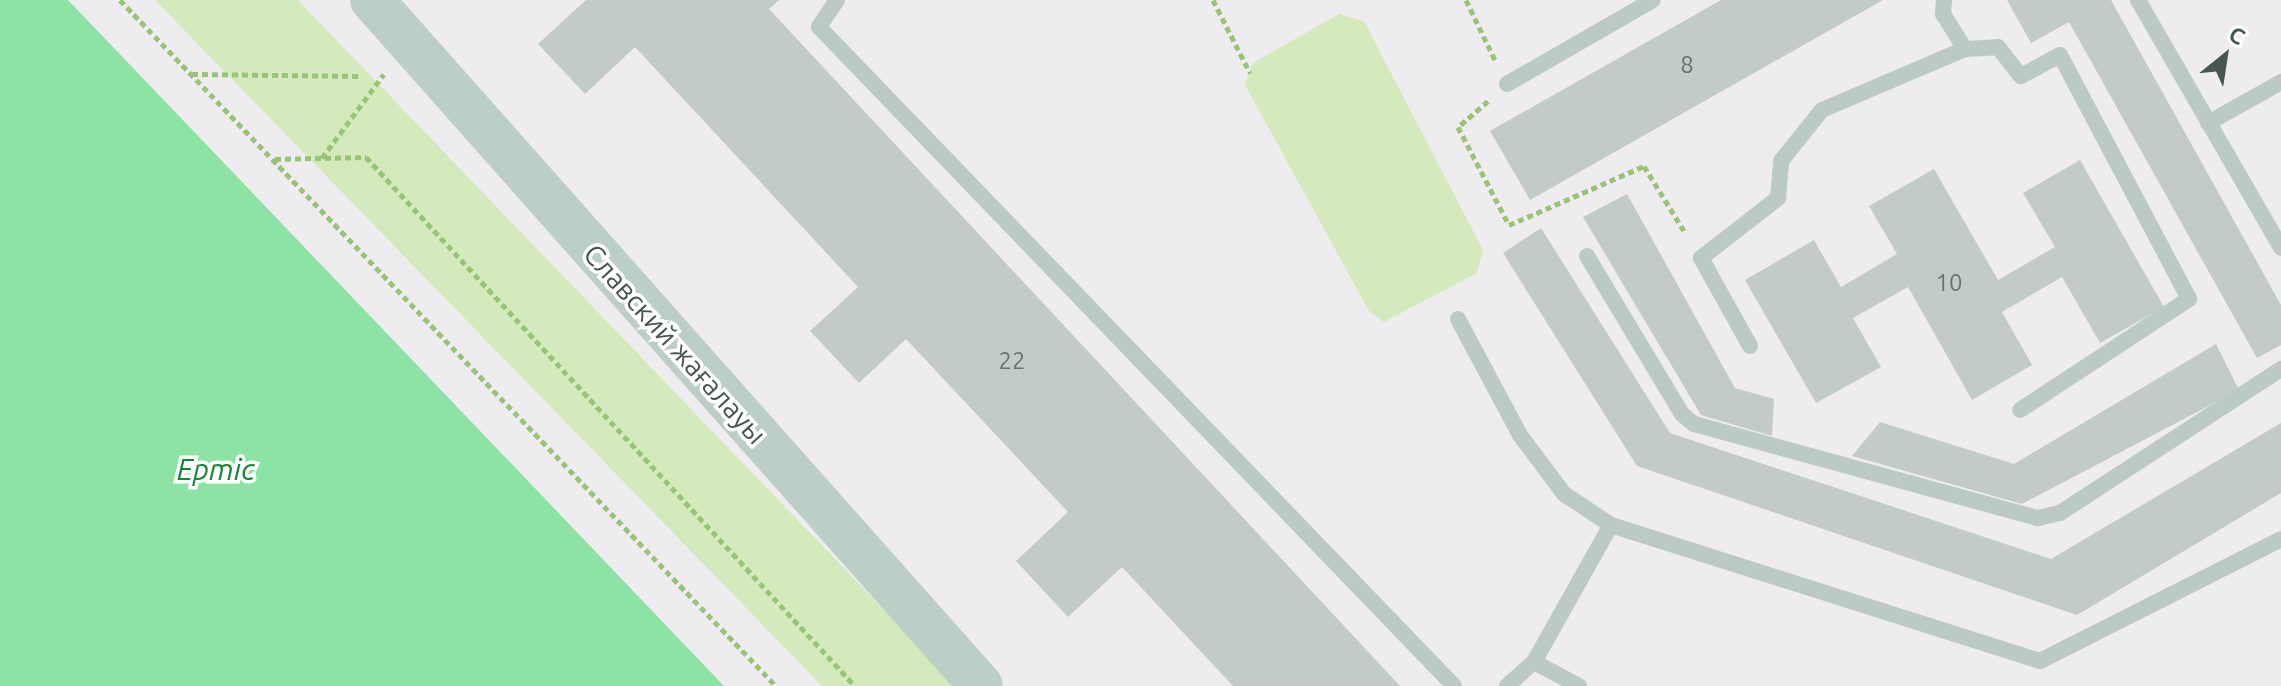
<!DOCTYPE html>
<html>
<head>
<meta charset="utf-8">
<style>
  body { margin:0 }
  #map { position:relative; width:2281px; height:686px; overflow:hidden; background:#eeecee; font-family:Ubuntu,sans-serif }
  div>[style] { position:absolute }
  .green>* { inset:0; background:#d5eabc }
  .water>* { inset:0; background:#8de3a5 }
  .building>* { inset:0; background:#c3cbc9 }
  .path>* { height:5px; margin-top:-2.5px; transform-origin:0; background:repeating-linear-gradient(90deg,#98c478 0 6px,transparent 0 10px) }
  .lane>* { height:16px; margin:-8px; padding:0 8px; transform-origin:8px; border-radius:8px; background:#bbcac3 }
  .secondary>* { height:44px; margin:-22px; padding:0 22px; transform-origin:22px; border-radius:22px; background:#bbcfc6 }
  span { translate:-50% -50%; white-space:nowrap; text-align:center; line-height:1.15; -webkit-text-stroke:7px #fff; paint-order:stroke }
  .number-label { font-size:24px; color:#65746e }
  .number-label span { -webkit-text-stroke-width:0 }
  .street-label { font-size:28px; color:#46574f }
  .water-label { font-size:30px; color:#178536; font-style:italic }
  .north { position:absolute; left:2185px; top:16px; width:80px; height:80px; -webkit-text-stroke:6px #fff; paint-order:stroke; rotate:30deg; font-size:22px; font-weight:700; line-height:32px; text-align:center; color:#46574f }
  .north::after { content:''; display:block; margin:auto; width:28px; height:36px; background:#46574f; clip-path:polygon(50% 0,100% 100%,50% 72%,0 100%) }
</style>
</head>
<body>
<div id="map">
  <div class="green">
    <div style="clip-path:polygon(155px 0,298px 0,957px 686px,822px 686px)"></div>
    <div style="clip-path:polygon(1339px 14px,1364px 21px,1483px 250px,1477px 273px,1384px 322px,1369px 311px,1245px 85px,1253px 63px)"></div>
  </div>
  <div class="water">
    <div style="clip-path:polygon(0 0,68px 0,724px 686px,0 686px)"></div>
  </div>
  <div class="building">
    <div style="clip-path:polygon(586px 0,779px 0,769px 9px,1400px 686px,1233px 686px,1122px 567px,1068px 617px,1016px 561px,1068px 512px,906px 339px,859px 383px,810px 331px,858px 287px,635px 47px,585px 94px,538px 44px)"></div>
    <div style="clip-path:polygon(1721px 0,1883px 0,1530px 200px,1490px 131px)"></div>
    <div style="clip-path:polygon(2007px 0,2111px 0,2281px 305px,2281px 345px,2257px 358px,2069px 22px,2031px 43px)"></div>
    <div style="clip-path:polygon(2080px 160px,2164px 307px,2100px 343px,2062px 277px,2002px 312px,2032px 365px,1972px 400px,1908px 287px,1853px 318px,1881px 367px,1816px 403px,1745px 280px,1814px 240px,1841px 287px,1897px 254px,1869px 206px,1934px 169px,1998px 280px,2055px 247px,2023px 193px)"></div>
    <div style="clip-path:polygon(1627px 194px,1735px 388px,1774px 399px,1772px 436px,1701px 415px,1583px 217px)"></div>
    <div style="clip-path:polygon(1541px 228px,1670px 433px,2051px 559px,2281px 423px,2281px 493px,2077px 615px,1637px 466px,1503px 253px)"></div>
    <div style="clip-path:polygon(2216px 344px,2239px 390px,2022px 504px,1852px 456px,1880px 422px,2014px 464px)"></div>
  </div>
  <div class="path">
    <div style="left:120px;top:0;width:949px;rotate:46.28deg"></div>
    <div style="left:1213px;top:0;width:82px;rotate:63.1deg"></div>
    <div style="left:1466px;top:0;width:69px;rotate:64.2deg"></div>
    <div style="left:192px;top:74px;width:170px;rotate:0.7deg"></div>
    <div style="left:1488px;top:101px;width:40px;rotate:139deg"></div>
    <div style="left:1458px;top:127px;width:110px;rotate:62.5deg"></div>
    <div style="left:1509px;top:225px;width:147px;rotate:-23.6deg"></div>
    <div style="left:1644px;top:166px;width:80px;rotate:58.3deg"></div>
    <div style="left:322px;top:158px;width:104px;rotate:-53.6deg"></div>
    <div style="left:275px;top:159px;width:91px;rotate:-1.3deg"></div>
    <div style="left:366px;top:157px;width:720px;rotate:47.25deg"></div>
  </div>
  <div class="lane">
    <div style="left:837px;top:0;width:32px;rotate:124deg"></div>
    <div style="left:819px;top:27px;width:915px;rotate:46.06deg"></div>
    <div style="left:2138px;top:0;width:286px;rotate:60deg"></div>
    <div style="left:1965px;top:49px;width:33px;rotate:-3deg"></div>
    <div style="left:1998px;top:47px;width:37px;rotate:52deg"></div>
    <div style="left:2021px;top:76px;width:44px;rotate:-28.3deg"></div>
    <div style="left:2060px;top:55px;width:276px;rotate:62.1deg"></div>
    <div style="left:2189px;top:299px;width:202px;rotate:146.7deg"></div>
    <div style="left:1507px;top:84px;width:168px;rotate:-29.9deg"></div>
    <div style="left:2208px;top:123px;width:84px;rotate:-29.3deg"></div>
    <div style="left:1587px;top:256px;width:184px;rotate:59deg"></div>
    <div style="left:1682px;top:414px;width:16px;rotate:40deg"></div>
    <div style="left:1694px;top:424px;width:357px;rotate:15.3deg"></div>
    <div style="left:2038px;top:518px;width:23px;rotate:-13deg"></div>
    <div style="left:2060px;top:513px;width:264px;rotate:-33.1deg"></div>
    <div style="left:1458px;top:319px;width:132px;rotate:61.9deg"></div>
    <div style="left:1520px;top:435px;width:74px;rotate:53.3deg"></div>
    <div style="left:1564px;top:494px;width:56px;rotate:33.4deg"></div>
    <div style="left:1750px;top:346px;width:101px;rotate:-119.1deg"></div>
    <div style="left:1701px;top:258px;width:98px;rotate:-37.9deg"></div>
    <div style="left:1778px;top:198px;width:37px;rotate:-85deg"></div>
    <div style="left:1781px;top:161px;width:65px;rotate:-51.2deg"></div>
    <div style="left:1822px;top:110px;width:155px;rotate:-23.1deg"></div>
    <div style="left:1965px;top:49px;width:41px;rotate:-122.2deg"></div>
    <div style="left:1943px;top:14px;width:14px;rotate:-86deg"></div>
    <div style="left:1534px;top:662px;width:51px;rotate:28.1deg"></div>
    <div style="left:1507px;top:686px;width:36px;rotate:-42deg"></div>
    <div style="left:1534px;top:662px;width:157px;rotate:-60.7deg"></div>
    <div style="left:1611px;top:525px;width:450px;rotate:17.6deg"></div>
    <div style="left:2040px;top:661px;width:270px;rotate:-26.8deg"></div>
  </div>
  <div class="secondary">
    <div style="left:372px;top:0;width:917px;rotate:48.4deg"></div>
  </div>
  <div class="number-label">
    <span style="left:1687px;top:65px">8</span>
    <span style="left:1949px;top:283px">10</span>
    <span style="left:1012px;top:361px">22</span>
  </div>
  <div class="street-label">
    <span style="left:675px;top:344px;rotate:48deg">Славский жағалауы</span>
  </div>
  <div class="water-label">
    <span style="left:216px;top:469px">Ертіс</span>
  </div>
  <div class="north">С</div>
</div>
</body>
</html>
